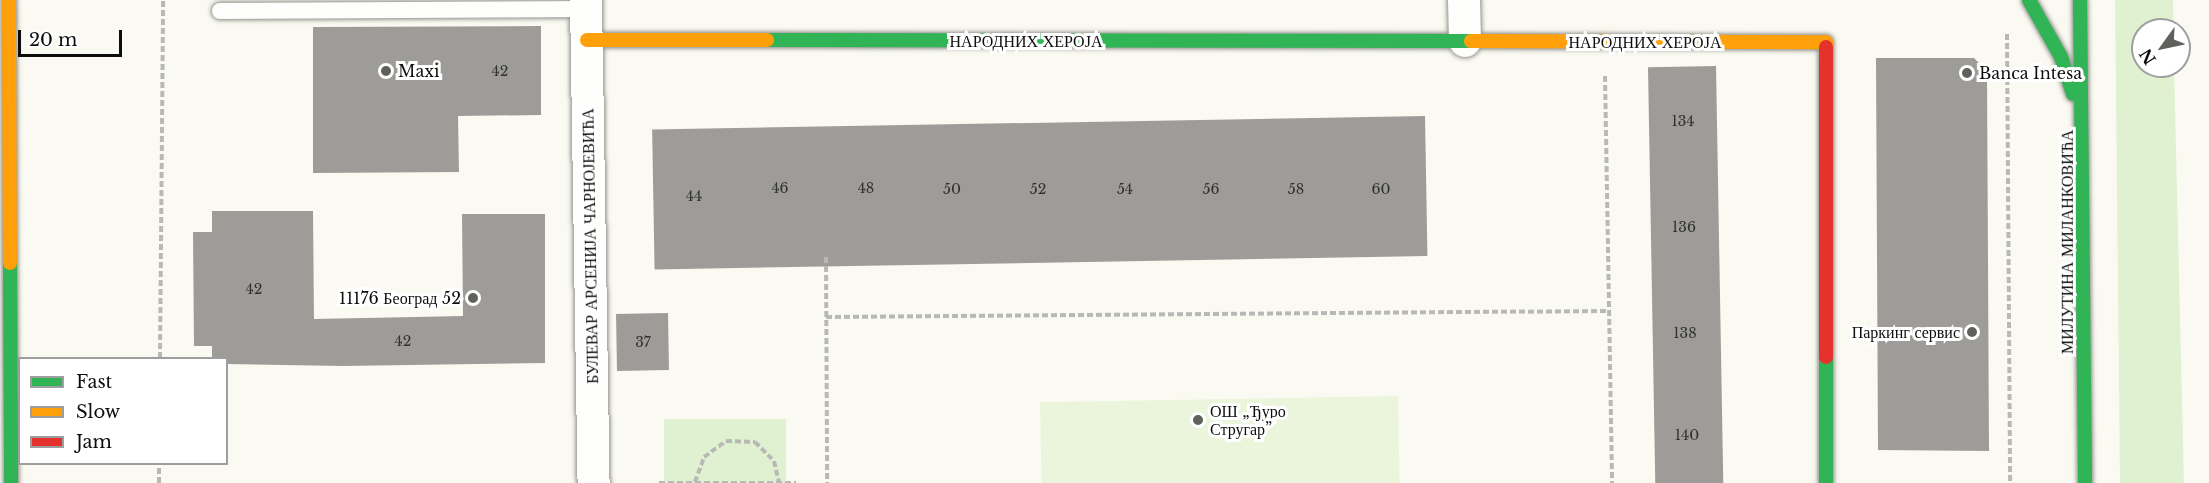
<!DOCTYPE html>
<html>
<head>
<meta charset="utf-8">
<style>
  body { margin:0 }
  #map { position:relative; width:2209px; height:483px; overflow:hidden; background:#fbfaf2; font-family:"Libre Baskerville",serif }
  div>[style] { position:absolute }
  .green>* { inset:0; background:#e0f1d2; transform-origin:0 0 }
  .pitch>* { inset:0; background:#eaf5db; transform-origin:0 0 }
  .building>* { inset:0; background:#9e9c98; transform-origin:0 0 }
  .path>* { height:4px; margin-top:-2px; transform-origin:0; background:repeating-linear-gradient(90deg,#b8b8b6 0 6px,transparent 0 9px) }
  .roads { filter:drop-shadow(0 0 2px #949490) drop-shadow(0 0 2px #949490) }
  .lane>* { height:16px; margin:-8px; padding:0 8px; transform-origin:8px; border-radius:8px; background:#fefefd }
  .street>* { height:32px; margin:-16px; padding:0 16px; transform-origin:16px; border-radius:16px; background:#fefefd }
  .fast>* { height:14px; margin:-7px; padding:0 7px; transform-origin:7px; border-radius:7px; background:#30b455 }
  .slow>* { height:14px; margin:-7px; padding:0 7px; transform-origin:7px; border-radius:7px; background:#ff9f0a }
  .jam>* { height:14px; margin:-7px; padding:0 7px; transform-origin:7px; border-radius:7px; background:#e5322d }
  .dots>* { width:16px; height:16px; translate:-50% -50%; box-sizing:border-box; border:3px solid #fff; border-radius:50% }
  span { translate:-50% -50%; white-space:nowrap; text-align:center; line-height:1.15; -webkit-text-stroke:6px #fff; paint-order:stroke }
  .number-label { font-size:14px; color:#313130 }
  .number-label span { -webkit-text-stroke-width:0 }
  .street-label { font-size:16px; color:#0d0d0d }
  .poi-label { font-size:16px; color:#0d0d0d }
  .left { translate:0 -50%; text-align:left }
  .right { translate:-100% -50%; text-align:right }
  .legend { position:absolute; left:18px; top:357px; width:210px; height:108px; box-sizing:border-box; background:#fff; border:2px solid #9e9e9e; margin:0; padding:8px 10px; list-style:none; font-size:18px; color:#0d0d0d }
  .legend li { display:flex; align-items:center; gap:12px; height:30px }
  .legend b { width:30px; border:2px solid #9e9e9e }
  .north { position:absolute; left:2131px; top:18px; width:60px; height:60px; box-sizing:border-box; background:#fff; border:2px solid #9e9e9e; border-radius:50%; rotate:237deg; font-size:16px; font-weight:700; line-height:24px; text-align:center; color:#0d0d0d }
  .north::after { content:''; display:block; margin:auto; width:21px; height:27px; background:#60605d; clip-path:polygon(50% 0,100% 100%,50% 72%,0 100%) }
  .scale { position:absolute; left:18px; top:30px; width:104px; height:27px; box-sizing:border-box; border:3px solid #0d0d0d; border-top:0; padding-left:8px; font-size:18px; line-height:21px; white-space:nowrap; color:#0d0d0d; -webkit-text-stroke:4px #fff; paint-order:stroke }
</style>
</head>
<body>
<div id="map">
  <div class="green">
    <div style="clip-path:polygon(2115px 0,2173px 0,2174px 30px,2143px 30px,2143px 66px,2174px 66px,2184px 483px,2120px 483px)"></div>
    <div style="left:786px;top:419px;width:64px;height:122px;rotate:90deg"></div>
  </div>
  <div class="pitch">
    <div style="left:1398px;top:396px;width:87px;height:358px;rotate:89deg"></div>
  </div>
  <div class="building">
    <div style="clip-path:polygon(541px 26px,541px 115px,458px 116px,459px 172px,313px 173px,313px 27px)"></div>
    <div style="clip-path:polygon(1876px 58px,1974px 58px,1987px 71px,1989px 451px,1878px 450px)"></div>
    <div style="left:1716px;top:66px;width:417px;height:68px;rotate:89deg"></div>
    <div style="left:1425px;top:116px;width:140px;height:773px;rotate:89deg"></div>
    <div style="clip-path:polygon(212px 211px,313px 211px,314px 319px,463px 316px,462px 214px,545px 214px,545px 363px,343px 366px,226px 364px,226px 358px,212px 358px,212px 346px,194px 346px,193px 232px,212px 232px)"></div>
    <div style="left:668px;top:313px;width:57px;height:52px;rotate:89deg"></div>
  </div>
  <div class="path">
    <div style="left:2007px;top:34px;width:449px;rotate:89.6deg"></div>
    <div style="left:1605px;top:76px;width:407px;rotate:89deg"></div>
    <div style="left:826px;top:257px;width:226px;rotate:89.7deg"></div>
    <div style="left:826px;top:317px;width:783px;rotate:-0.44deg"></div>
    <div style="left:160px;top:358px;width:358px;rotate:-89.5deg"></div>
    <div style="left:695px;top:482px;width:27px;rotate:-70deg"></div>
    <div style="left:704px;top:457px;width:27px;rotate:-36deg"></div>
    <div style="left:726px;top:441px;width:29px;rotate:2deg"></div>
    <div style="left:755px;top:442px;width:27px;rotate:45deg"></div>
    <div style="left:774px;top:461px;width:23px;rotate:77deg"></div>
    <div style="left:159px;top:483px;width:19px;rotate:-90deg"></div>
    <div style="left:659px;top:483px;width:137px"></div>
  </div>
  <div class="roads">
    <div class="lane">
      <div style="left:220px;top:11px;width:366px;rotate:-0.3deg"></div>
    </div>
    <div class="street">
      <div style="left:586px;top:0;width:483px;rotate:89.1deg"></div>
      <div style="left:1464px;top:0;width:41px;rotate:88.6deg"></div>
    </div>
    <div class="fast">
      <div style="left:2029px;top:0;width:65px;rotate:60.7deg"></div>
      <div style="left:2061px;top:57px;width:39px;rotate:72deg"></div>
      <div style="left:2080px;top:0;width:483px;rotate:89.4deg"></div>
      <div style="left:767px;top:40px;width:704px;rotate:0.08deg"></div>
      <div style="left:10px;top:263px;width:220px;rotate:89.7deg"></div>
      <div style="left:1826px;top:357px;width:126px;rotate:90deg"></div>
    </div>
    <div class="slow">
      <div style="left:9px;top:0;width:263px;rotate:89.8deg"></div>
      <div style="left:587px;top:40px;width:180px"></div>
      <div style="left:1471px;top:41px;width:355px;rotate:0.2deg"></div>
      <div style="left:1826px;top:42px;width:5px;rotate:90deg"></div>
    </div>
    <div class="jam">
      <div style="left:1826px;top:47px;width:310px;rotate:90deg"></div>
    </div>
  </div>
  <div class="dots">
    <div style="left:386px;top:71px;background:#60605d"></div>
    <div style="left:1967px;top:73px;background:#60605d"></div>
    <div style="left:473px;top:298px;background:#60605d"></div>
    <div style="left:1972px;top:332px;background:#60605d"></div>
    <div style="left:1198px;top:420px;background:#60605d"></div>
  </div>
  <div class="number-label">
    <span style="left:500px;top:71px">42</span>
    <span style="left:1683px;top:121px">134</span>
    <span style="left:780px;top:188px">46</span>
    <span style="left:866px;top:188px">48</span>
    <span style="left:952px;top:189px">50</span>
    <span style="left:1038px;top:189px">52</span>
    <span style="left:1125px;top:189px">54</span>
    <span style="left:1211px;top:189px">56</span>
    <span style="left:1296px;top:189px">58</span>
    <span style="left:1381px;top:189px">60</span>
    <span style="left:694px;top:196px">44</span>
    <span style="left:1684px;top:227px">136</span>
    <span style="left:254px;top:289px">42</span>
    <span style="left:1685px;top:333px">138</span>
    <span style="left:403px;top:341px">42</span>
    <span style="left:643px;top:342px">37</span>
    <span style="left:1687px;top:435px">140</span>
  </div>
  <div class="street-label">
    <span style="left:1026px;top:41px">НАРОДНИХ ХЕРОЈА</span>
    <span style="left:1645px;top:42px">НАРОДНИХ ХЕРОЈА</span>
    <span style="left:2067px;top:242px;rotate:-90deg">МИЛУТИНА МИЛАНКОВИЋА</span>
    <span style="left:590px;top:246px;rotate:-91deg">БУЛЕВАР АРСЕНИЈА ЧАРНОЈЕВИЋА</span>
  </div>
  <div class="poi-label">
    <span class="left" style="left:398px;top:71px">Maxi</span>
    <span class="left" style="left:1979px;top:73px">Banca Intesa</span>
    <span class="right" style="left:461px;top:298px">11176 Београд 52</span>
    <span class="right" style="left:1960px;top:332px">Паркинг сервис</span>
    <span class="left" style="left:1210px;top:420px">ОШ „Ђуро<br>Стругар”</span>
  </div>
  <ul class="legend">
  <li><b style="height:8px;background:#30b455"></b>Fast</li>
  <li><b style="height:8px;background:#ff9f0a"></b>Slow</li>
  <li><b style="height:8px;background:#e5322d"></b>Jam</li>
  </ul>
  <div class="north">N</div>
  <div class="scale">20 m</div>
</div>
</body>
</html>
